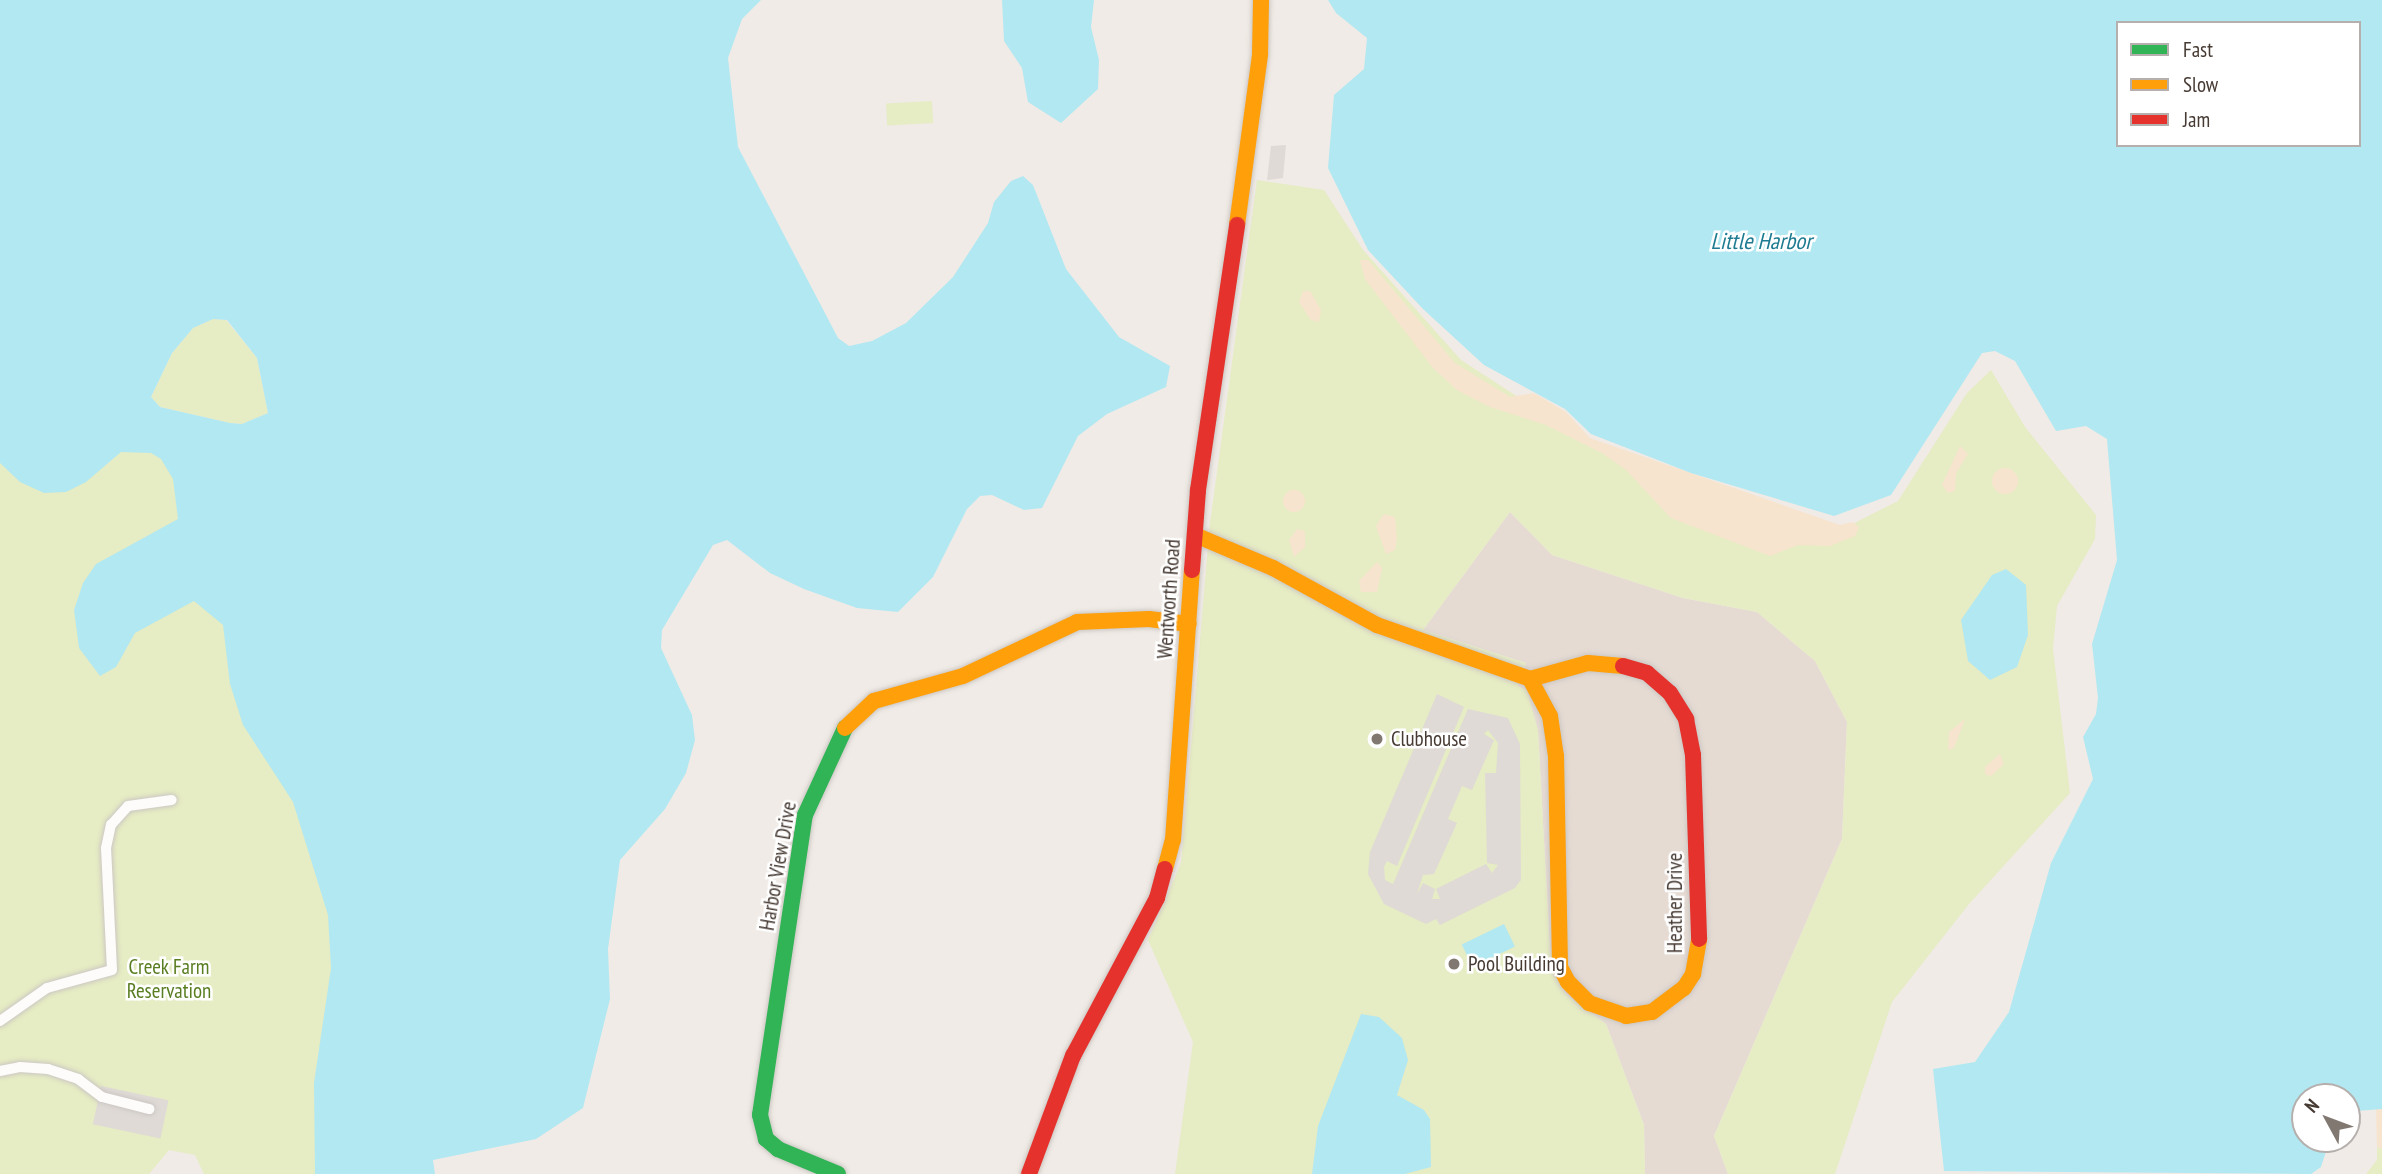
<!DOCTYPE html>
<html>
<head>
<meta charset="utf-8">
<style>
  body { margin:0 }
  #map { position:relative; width:2382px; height:1174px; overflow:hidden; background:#f0ebe6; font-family:"PT Sans Narrow",sans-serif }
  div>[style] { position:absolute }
  .residential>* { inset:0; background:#e5dbd3 }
  .green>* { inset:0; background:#e6ecc3; transform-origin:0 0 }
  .sand>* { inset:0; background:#f7e4ce }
  .round { border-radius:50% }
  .parking>* { inset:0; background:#dfdad6; transform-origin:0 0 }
  .water>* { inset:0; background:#b2e8f2; transform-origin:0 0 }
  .roads { filter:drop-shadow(0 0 2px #ccc7c3) drop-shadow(0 0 2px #ccc7c3) }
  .street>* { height:10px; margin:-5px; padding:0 5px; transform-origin:5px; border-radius:5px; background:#fdfcfb }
  .fast>* { height:16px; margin:-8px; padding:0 8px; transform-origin:8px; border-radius:8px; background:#30b455 }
  .slow>* { height:16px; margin:-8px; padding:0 8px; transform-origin:8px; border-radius:8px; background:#ff9f0a }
  .jam>* { height:16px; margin:-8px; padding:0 8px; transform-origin:8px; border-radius:8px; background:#e5322d }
  .dots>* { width:19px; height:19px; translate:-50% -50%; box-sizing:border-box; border:4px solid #fff; border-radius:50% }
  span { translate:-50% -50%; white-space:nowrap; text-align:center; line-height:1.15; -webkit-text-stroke:5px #fff; paint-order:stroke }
  .street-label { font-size:21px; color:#463a33 }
  .poi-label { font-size:21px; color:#463a33 }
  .left { translate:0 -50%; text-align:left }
  .park-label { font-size:21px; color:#597d21 }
  .water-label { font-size:23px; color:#1e7b91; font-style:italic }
  .legend { position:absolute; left:2116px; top:21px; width:245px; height:126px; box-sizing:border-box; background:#fff; border:2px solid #b5b0ad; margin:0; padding:9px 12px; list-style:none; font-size:21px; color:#463a33 }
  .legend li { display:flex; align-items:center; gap:14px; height:35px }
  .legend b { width:35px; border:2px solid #b5b0ad }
  .north { position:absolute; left:2291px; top:1083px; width:70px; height:70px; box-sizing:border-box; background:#fff; border:2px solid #b5b0ad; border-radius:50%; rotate:311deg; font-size:19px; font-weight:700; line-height:28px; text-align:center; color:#463a33 }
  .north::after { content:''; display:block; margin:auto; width:24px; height:32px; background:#827872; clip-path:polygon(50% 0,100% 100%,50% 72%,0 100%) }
</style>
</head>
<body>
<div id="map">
  <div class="residential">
    <div style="clip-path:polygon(1510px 512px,1552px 555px,1683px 598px,1757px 612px,1815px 661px,1847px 722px,1842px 839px,1714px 1136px,1728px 1174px,1645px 1174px,1644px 1125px,1606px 1024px,1565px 994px,1550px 950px,1538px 730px,1518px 687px,1526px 663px,1423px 630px)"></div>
  </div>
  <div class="green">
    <div style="left:932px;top:101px;width:22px;height:46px;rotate:87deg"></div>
    <div style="clip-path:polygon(1257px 180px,1324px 190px,1363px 250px,1461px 360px,1606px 454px,1835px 533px,1898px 501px,1967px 393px,1991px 370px,2025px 427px,2096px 515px,2095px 539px,2057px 606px,2053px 649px,2070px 793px,1969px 904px,1892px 1002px,1835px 1174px,1728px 1174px,1714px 1136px,1842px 839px,1847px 722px,1815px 661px,1757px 612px,1683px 598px,1552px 555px,1510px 512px,1423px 630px,1526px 663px,1518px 686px,1527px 690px,1538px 730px,1550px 950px,1565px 994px,1606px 1024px,1644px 1125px,1645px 1174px,1175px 1174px,1193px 1042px,1148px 940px,1181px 863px,1210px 523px)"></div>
    <div style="clip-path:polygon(213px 319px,226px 320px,257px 358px,268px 413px,242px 424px,230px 423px,160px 407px,151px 397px,172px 353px,193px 328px)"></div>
    <div style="clip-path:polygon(0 422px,156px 426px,218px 602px,338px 891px,321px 1174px,204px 1174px,195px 1155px,169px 1150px,149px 1174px,0 1174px)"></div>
    <div style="clip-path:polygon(2377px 1147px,2382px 1149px,2382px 1174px,2366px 1174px,2377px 1160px)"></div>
  </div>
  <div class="sand">
    <div style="clip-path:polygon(1360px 260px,1368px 260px,1455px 363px,1510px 397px,1534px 393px,1566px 412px,1590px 438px,1840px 525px,1853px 522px,1859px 527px,1855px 536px,1830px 546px,1798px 545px,1770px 556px,1671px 518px,1626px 470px,1602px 453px,1546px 425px,1490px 407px,1457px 390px,1433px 368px,1365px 279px)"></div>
    <div style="clip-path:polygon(1303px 291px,1310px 291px,1321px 310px,1319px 322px,1311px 320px,1299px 302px)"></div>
    <div style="clip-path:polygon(1960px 446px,1968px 454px,1956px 473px,1955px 491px,1948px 493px,1942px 485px)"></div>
    <div class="round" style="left:1992px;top:468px;width:26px;height:26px"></div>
    <div class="round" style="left:1283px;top:490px;width:22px;height:22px"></div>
    <div style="clip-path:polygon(1384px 514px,1395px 517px,1397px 539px,1395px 550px,1386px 554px,1376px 526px)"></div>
    <div style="clip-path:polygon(1297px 529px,1305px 531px,1305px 547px,1294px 557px,1289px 540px)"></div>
    <div style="clip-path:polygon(1377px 562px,1382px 568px,1377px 592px,1361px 592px,1359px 581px)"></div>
    <div style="clip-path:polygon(1965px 719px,1954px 748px,1948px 750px,1949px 732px)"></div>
    <div style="clip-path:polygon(2000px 754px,2004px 764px,1991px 776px,1985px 774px,1985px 767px)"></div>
    <div style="clip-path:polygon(2376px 1107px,2382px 1109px,2382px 1149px,2377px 1147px)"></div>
  </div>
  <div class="parking">
    <div style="clip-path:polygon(1286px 145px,1283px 178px,1267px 180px,1271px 146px)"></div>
    <div style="clip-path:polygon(evenodd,1437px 694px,1464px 707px,1397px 866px,1387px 861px,1384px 867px,1385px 880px,1393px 884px,1468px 709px,1508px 718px,1520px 744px,1521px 880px,1515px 888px,1440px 925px,1436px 919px,1426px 924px,1384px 904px,1368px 874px,1370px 852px,1437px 694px,1488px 730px,1498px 743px,1496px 773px,1485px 773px,1487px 863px,1498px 865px,1492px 873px,1486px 864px,1436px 889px,1440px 899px,1432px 899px,1435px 889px,1423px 883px,1417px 894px,1423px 875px,1434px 874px,1457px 823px,1448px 819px,1462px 786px,1472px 790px,1494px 740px,1484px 734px,1488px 730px)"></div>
    <div style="left:101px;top:1086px;width:69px;height:39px;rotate:12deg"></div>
  </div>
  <div class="water">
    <div style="clip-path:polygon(evenodd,0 0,761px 0,742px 19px,728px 58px,738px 147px,838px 338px,849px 346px,872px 341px,906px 323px,953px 277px,988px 223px,994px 202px,1011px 181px,1023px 176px,1033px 185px,1066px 269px,1119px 337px,1170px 366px,1166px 387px,1107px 414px,1078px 436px,1042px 508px,1024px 510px,992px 495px,980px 496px,967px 509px,933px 577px,898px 612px,857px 608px,804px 589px,770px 573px,727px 540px,713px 545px,662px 630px,661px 648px,692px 715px,695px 740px,686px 773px,665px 809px,620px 860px,608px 949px,610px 999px,583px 1108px,536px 1139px,433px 1160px,435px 1174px,315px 1174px,314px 1083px,331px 968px,328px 915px,293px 802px,243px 725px,230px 684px,223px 625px,194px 601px,135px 633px,116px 667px,100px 676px,79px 648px,74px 610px,83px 583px,96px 564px,178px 519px,173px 479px,161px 459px,151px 453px,121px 452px,86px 482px,66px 492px,44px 493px,20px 482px,0 463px,0 0,213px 319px,227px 320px,257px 358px,268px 413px,242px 424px,230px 423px,160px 407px,151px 397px,172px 353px,193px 328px,213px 319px)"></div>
    <div style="clip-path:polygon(1002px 0,1094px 0,1091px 27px,1099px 60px,1098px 89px,1061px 123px,1028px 102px,1022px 68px,1004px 41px)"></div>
    <div style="clip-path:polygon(evenodd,1328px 0,2382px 0,2382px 1109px,2356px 1111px,2347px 1118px,2347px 1097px,2305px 1097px,2305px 1139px,2330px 1139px,2321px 1167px,2311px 1174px,1944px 1171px,1933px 1069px,1975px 1062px,2009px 1012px,2051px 863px,2093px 779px,2083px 737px,2096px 714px,2098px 698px,2092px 644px,2117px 560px,2107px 439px,2086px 426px,2056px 431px,2015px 361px,1995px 351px,1982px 353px,1891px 495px,1834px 516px,1691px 473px,1591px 434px,1565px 409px,1484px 365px,1423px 309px,1368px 250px,1328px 168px,1334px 95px,1364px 69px,1367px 38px,1336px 13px,1328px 0,2118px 23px,2359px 23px,2359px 145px,2118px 145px,2118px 23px)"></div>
    <div style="clip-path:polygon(2006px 569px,2026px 585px,2028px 635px,2017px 667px,1990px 680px,1968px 661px,1961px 620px,1992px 575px)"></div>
    <div style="left:1504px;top:924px;width:25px;height:47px;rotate:64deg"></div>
    <div style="clip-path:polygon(1361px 1014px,1379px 1017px,1402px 1038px,1408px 1060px,1397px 1095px,1424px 1110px,1430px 1119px,1431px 1167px,1405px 1174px,1312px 1174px,1318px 1126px)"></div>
  </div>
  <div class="roads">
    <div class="street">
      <div style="left:0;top:1021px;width:57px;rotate:-35.1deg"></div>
      <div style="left:47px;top:988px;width:67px;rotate:-15.5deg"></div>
      <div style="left:112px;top:970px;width:122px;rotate:-92.8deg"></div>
      <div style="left:106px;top:848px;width:24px;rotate:-78deg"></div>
      <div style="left:111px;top:825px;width:25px;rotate:-48deg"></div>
      <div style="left:128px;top:806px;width:44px;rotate:-7.8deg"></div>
      <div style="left:0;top:1071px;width:20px;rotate:-11deg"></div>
      <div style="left:20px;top:1067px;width:28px;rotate:4deg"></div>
      <div style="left:48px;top:1069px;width:32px;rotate:18deg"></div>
      <div style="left:78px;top:1079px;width:30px;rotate:37deg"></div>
      <div style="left:102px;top:1097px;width:49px;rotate:14.3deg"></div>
    </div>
    <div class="fast">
      <div style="left:838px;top:1174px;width:65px;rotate:-157.4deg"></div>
      <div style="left:778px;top:1149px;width:16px;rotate:-140deg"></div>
      <div style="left:766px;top:1139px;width:25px;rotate:-104deg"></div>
      <div style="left:760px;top:1115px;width:303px;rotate:-81.5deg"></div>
      <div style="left:805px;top:815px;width:96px;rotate:-65.3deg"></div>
    </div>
    <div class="slow">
      <div style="left:1237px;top:225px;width:173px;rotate:-82.3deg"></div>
      <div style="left:1260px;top:54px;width:54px;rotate:-88.9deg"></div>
      <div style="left:1195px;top:535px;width:85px;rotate:22.9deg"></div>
      <div style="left:1273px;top:568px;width:119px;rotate:28.7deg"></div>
      <div style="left:1377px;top:625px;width:162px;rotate:19.4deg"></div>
      <div style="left:1530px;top:679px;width:60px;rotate:-15.4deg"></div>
      <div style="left:1588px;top:663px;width:35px;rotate:5deg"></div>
      <div style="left:1530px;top:679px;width:42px;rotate:61.6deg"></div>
      <div style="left:1550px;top:716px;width:40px;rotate:81.5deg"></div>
      <div style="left:1556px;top:756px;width:211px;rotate:88.9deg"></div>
      <div style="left:1560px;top:967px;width:17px;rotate:62deg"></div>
      <div style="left:1568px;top:982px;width:30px;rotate:45deg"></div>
      <div style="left:1589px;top:1003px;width:39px;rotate:19deg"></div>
      <div style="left:1626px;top:1016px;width:26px;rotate:-9deg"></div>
      <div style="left:1652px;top:1012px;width:40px;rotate:-37deg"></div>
      <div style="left:1684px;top:988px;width:17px;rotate:-57deg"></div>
      <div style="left:1693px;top:974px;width:36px;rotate:-80deg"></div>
      <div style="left:845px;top:728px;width:40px;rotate:-43deg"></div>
      <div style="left:874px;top:701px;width:92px;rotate:-15.7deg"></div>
      <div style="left:963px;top:676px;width:126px;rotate:-25.3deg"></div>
      <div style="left:1077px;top:622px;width:72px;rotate:-2.4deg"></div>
      <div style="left:1149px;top:619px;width:40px;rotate:7.1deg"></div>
      <div style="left:1165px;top:869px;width:30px;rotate:-75deg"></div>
      <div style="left:1173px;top:840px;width:271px;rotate:-86deg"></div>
    </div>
    <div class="jam">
      <div style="left:1192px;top:570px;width:80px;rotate:-85.7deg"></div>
      <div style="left:1198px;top:490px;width:268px;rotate:-81.6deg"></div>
      <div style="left:1623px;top:666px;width:25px;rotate:16deg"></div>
      <div style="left:1647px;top:673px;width:30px;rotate:41deg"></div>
      <div style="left:1670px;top:693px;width:31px;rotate:58deg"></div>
      <div style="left:1686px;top:719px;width:37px;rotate:79deg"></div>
      <div style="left:1693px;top:755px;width:184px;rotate:88.1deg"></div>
      <div style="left:1029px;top:1174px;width:126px;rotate:-69.6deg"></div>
      <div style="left:1073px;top:1056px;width:179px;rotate:-62deg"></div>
      <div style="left:1157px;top:898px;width:30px;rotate:-75deg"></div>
    </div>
  </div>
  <div class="dots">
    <div style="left:1377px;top:739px;background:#827872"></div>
    <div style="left:1454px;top:964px;background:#827872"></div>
  </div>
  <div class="street-label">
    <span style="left:1169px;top:599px;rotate:-86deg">Wentworth Road</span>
    <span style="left:778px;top:866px;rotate:-80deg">Harbor View Drive</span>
    <span style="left:1675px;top:903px;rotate:-90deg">Heather Drive</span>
  </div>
  <div class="poi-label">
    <span class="left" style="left:1391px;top:739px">Clubhouse</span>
    <span class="left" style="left:1468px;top:964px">Pool Building</span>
  </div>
  <div class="park-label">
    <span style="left:169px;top:979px">Creek Farm<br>Reservation</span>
  </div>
  <div class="water-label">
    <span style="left:1761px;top:241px">Little Harbor</span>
  </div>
  <ul class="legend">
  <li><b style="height:9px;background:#30b455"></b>Fast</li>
  <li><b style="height:9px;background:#ff9f0a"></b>Slow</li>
  <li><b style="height:9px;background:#e5322d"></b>Jam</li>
  </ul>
  <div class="north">N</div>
</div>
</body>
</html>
